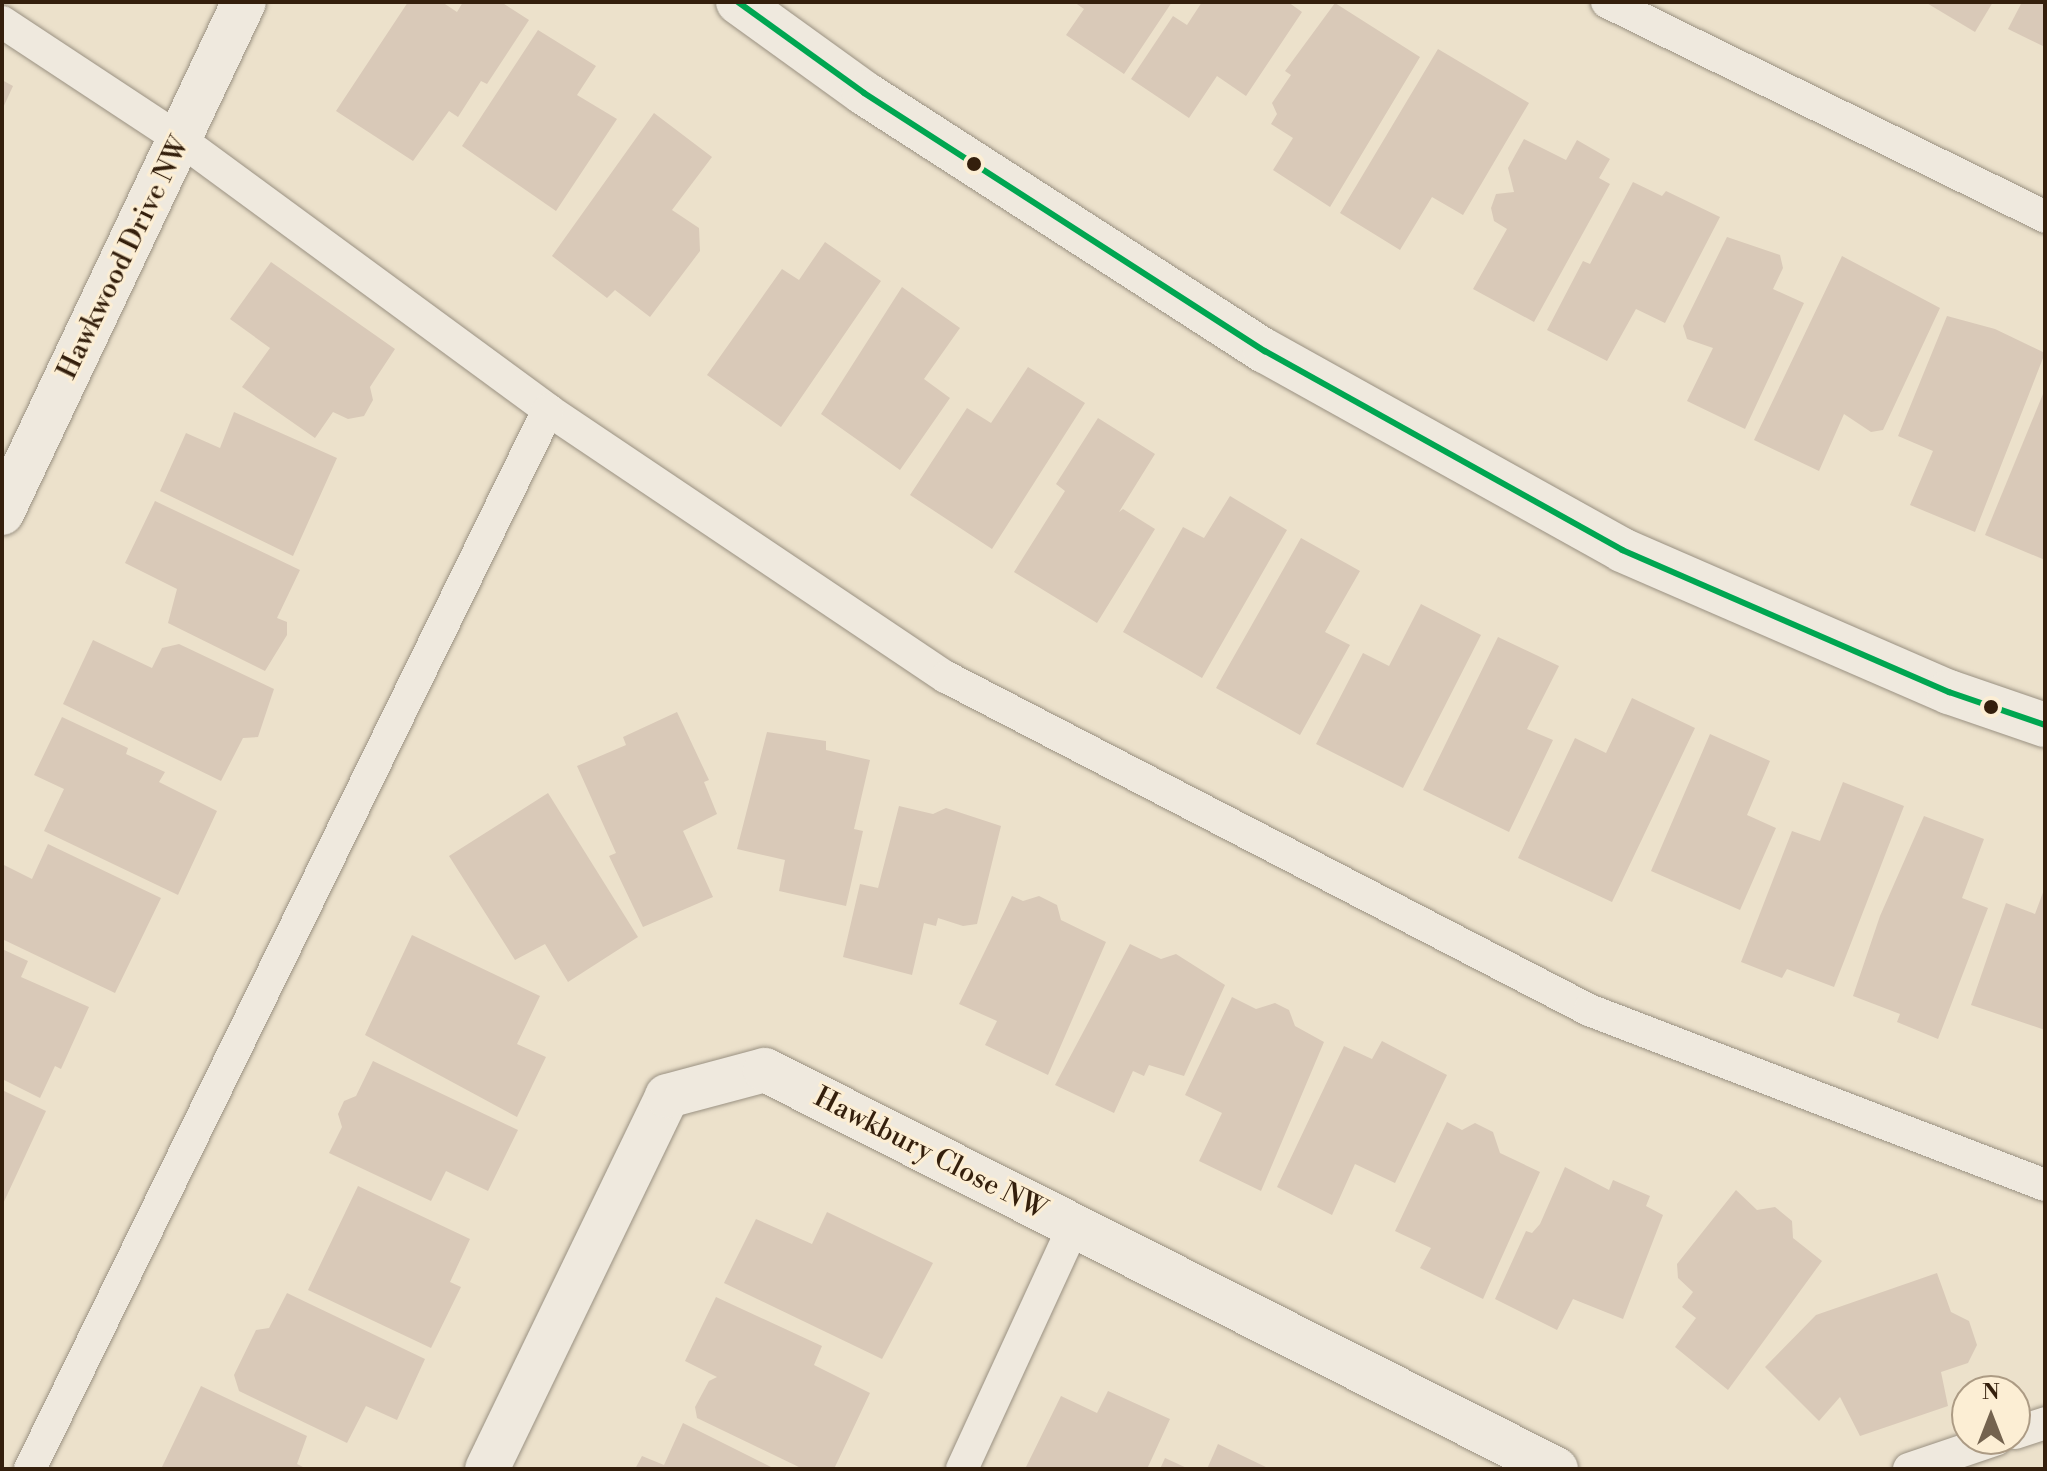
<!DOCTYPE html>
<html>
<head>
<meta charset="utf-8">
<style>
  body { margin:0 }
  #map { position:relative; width:2047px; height:1471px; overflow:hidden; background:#ece1cb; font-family:"Libre Bodoni",serif }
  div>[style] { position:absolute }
  .building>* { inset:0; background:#d9c9b8 }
  .roads { filter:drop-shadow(0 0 2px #9a9182) drop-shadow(0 0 2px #9a9182) }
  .lane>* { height:32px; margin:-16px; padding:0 16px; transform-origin:16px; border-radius:16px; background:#efe9de }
  .street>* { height:44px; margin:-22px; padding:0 22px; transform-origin:22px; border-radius:22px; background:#efe9de }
  .secondary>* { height:44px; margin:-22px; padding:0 22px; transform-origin:22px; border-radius:22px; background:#efe9de }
  .bus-1>* { height:6px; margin:-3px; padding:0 3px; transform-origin:3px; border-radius:3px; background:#00a651 }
  .dots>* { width:22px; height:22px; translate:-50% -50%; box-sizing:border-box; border:4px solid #fceed4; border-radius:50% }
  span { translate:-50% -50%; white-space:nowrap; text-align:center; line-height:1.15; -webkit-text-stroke:6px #fceed4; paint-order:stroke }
  .street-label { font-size:28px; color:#341f0c }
  .frame { position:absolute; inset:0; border:4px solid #341f0c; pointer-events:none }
  .north { position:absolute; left:1951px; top:1375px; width:80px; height:80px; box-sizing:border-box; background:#fceed4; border:2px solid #ac9b84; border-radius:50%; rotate:0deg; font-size:22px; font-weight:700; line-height:32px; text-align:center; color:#341f0c }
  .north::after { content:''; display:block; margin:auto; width:28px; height:36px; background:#74634f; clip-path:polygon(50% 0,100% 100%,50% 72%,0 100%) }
</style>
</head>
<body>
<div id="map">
  <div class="building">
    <div style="clip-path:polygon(408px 2px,442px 2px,457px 12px,463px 2px,501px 2px,529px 20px,487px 84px,481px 81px,458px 117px,449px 111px,413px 161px,336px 111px)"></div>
    <div style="clip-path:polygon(1074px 2px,1172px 2px,1124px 74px,1066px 35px,1084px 9px)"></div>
    <div style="clip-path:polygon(1202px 2px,1288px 2px,1302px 12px,1246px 96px,1217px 76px,1189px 118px,1131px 79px,1173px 16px,1187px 25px)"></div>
    <div style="clip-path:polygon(1925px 2px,1993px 2px,1975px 32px)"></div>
    <div style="clip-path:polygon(2022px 2px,2045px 2px,2045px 47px,2008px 29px)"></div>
    <div style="clip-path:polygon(1335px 3px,1420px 57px,1330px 207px,1273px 170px,1293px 138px,1271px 124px,1277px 114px,1272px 103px,1291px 75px,1285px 71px)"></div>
    <div style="clip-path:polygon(538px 30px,596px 66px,577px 95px,617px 119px,556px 211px,462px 146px)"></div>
    <div style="clip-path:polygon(1438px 49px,1529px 103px,1463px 215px,1432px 197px,1400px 250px,1340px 213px)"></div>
    <div style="clip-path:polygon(2px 80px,13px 86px,2px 110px)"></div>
    <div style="clip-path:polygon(654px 113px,712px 157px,672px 210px,699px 228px,700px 251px,650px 317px,615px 290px,607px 298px,552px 256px)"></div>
    <div style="clip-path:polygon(1524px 139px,1566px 160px,1577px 140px,1610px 159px,1599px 178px,1610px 184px,1534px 322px,1473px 289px,1507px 229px,1494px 221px,1491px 208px,1496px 194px,1514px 192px,1508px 168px)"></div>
    <div style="clip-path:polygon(1633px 182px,1662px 196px,1666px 191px,1720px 217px,1665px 323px,1636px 309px,1607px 361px,1547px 330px,1583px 261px,1590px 264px)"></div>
    <div style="clip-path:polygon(1727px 237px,1780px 255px,1783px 268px,1773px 289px,1804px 303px,1745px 429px,1687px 401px,1713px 348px,1687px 339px,1683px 326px)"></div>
    <div style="clip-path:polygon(825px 242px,881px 281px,781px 427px,707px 375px,782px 269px,799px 280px)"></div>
    <div style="clip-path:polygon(1842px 256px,1940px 308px,1883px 430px,1871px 432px,1844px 414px,1819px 471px,1754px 440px)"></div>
    <div style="clip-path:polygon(271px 262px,395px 349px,370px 387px,373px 400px,364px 416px,348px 419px,333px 412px,315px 438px,242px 387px,270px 348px,230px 319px)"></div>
    <div style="clip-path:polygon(902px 287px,960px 328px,924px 379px,950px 398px,900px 470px,821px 414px)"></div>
    <div style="clip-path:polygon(1947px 316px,1995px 329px,2045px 353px,1975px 532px,1910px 505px,1933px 451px,1898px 436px)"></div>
    <div style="clip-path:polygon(1028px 367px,1085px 403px,992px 549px,910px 495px,967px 408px,991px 423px)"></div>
    <div style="clip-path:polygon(2045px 389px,2045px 560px,1985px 535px)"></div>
    <div style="clip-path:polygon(234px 412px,337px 458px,293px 556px,160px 491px,186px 433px,220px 448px)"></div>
    <div style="clip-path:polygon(1098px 418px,1155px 454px,1119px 512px,1123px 509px,1155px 529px,1097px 623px,1014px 572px,1065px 491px,1056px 484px)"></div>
    <div style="clip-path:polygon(1230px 496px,1287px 530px,1202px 678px,1123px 632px,1183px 527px,1204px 538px)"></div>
    <div style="clip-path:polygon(155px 501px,300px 570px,277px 618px,287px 622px,287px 635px,265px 671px,168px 623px,177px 589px,125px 563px)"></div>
    <div style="clip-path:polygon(1301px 538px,1360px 571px,1325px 632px,1350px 645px,1300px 735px,1216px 688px)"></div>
    <div style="clip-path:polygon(1421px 604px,1481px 635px,1403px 788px,1316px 744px,1363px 653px,1389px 666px)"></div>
    <div style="clip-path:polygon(1498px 637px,1559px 666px,1527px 729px,1553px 740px,1509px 832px,1423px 790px)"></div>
    <div style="clip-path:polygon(93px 640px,152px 668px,162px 648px,179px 644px,274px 689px,258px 737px,243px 738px,221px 781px,63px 704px)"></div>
    <div style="clip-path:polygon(1632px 698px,1695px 728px,1612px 902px,1518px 858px,1575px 738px,1606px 753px)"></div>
    <div style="clip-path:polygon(677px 712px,709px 780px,704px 782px,717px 814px,683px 831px,713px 897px,643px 927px,609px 856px,616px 853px,577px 766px,626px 745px,623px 737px)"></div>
    <div style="clip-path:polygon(62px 717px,128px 748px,126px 754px,165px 772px,159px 782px,217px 811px,178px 895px,44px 831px,64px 789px,34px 775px)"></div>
    <div style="clip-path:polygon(767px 732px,826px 741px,826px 750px,870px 760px,854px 829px,863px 831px,846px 906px,779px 891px,785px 860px,737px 849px)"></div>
    <div style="clip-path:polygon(1710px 734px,1770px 761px,1747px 815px,1776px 828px,1740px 910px,1651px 871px)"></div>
    <div style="clip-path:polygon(1843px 782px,1904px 806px,1834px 987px,1787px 969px,1782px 978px,1741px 962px,1792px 831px,1820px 841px)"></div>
    <div style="clip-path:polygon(548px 793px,638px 937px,568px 982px,545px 944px,515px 960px,449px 856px)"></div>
    <div style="clip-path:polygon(899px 806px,933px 814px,946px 808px,1001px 826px,977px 924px,963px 926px,938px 918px,936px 926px,924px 923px,912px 975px,843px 957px,860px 884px,878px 888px)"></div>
    <div style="clip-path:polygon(1924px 816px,1984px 839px,1962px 898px,1988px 908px,1938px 1039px,1897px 1022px,1900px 1014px,1853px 996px,1880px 916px)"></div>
    <div style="clip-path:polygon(48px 844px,161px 898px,115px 993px,2px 939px,2px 864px,32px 879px)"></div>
    <div style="clip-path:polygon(2045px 887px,2045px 1030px,1971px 1005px,2006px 903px,2035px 914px)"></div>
    <div style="clip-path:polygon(1012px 896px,1023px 901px,1039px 896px,1057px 905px,1061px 920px,1106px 942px,1048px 1075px,985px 1045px,997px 1021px,959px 1004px)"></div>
    <div style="clip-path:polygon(412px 935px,540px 996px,517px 1044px,546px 1057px,517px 1117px,365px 1035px)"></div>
    <div style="clip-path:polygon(1130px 944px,1161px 959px,1176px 954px,1225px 985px,1184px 1076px,1149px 1065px,1144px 1076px,1133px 1071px,1114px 1113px,1055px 1085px)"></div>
    <div style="clip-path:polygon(2px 949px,28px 961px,21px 977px,89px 1007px,61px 1069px,55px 1066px,40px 1098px,2px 1079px)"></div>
    <div style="clip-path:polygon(1232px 997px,1256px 1009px,1275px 1003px,1289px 1010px,1295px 1026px,1324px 1042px,1261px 1191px,1199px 1161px,1222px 1113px,1185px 1095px)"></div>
    <div style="clip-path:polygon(1382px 1041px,1447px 1075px,1395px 1183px,1355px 1164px,1332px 1215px,1277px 1187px,1344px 1046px,1372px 1059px)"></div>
    <div style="clip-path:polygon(373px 1061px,518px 1130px,488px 1191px,446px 1171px,431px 1201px,329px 1153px,342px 1127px,338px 1114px,344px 1101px,356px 1096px)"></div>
    <div style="clip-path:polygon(2px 1090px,46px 1111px,2px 1206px)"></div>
    <div style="clip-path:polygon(1447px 1122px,1462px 1130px,1475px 1123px,1493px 1132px,1500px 1153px,1540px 1172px,1483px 1299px,1420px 1268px,1431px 1248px,1395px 1231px)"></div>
    <div style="clip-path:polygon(1565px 1167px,1609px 1190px,1613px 1180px,1650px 1196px,1646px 1206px,1663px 1215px,1623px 1319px,1573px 1299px,1557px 1330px,1495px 1299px,1526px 1231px,1532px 1233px,1540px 1224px)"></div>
    <div style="clip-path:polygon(358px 1186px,470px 1239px,450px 1282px,461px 1287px,431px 1348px,308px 1290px)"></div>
    <div style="clip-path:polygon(1736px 1190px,1757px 1210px,1775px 1207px,1792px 1221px,1793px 1238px,1822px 1261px,1728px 1390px,1675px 1347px,1696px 1318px,1682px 1307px,1693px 1292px,1678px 1278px,1677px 1264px)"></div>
    <div style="clip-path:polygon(827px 1212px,933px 1263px,882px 1359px,724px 1283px,756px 1219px,812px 1244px)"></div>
    <div style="clip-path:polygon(1937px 1273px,1951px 1312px,1969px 1321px,1977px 1345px,1968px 1363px,1941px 1372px,1948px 1406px,1860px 1436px,1840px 1397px,1819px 1421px,1765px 1367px,1816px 1315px)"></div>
    <div style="clip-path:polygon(287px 1293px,425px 1359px,397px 1420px,366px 1406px,347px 1443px,239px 1391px,234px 1375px,256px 1330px,269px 1328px)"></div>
    <div style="clip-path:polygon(716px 1297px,822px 1346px,814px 1365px,870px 1393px,834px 1469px,803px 1469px,697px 1418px,695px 1407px,709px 1381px,717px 1377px,685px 1361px)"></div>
    <div style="clip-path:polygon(201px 1386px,307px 1436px,297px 1464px,307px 1469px,161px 1469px)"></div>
    <div style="clip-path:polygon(1108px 1391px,1170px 1419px,1147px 1469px,1025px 1469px,1061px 1396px,1097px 1413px)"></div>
    <div style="clip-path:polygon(683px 1423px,775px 1469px,635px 1469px,642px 1456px,664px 1465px)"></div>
    <div style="clip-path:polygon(1218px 1444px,1270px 1469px,1207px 1469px)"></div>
    <div style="clip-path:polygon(1165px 1458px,1189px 1469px,1160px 1469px)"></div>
  </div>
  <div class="roads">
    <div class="lane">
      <div style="left:1607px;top:2px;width:488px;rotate:26.1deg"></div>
      <div style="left:2px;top:22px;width:214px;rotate:33.4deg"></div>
      <div style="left:181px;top:140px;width:456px;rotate:36.3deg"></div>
      <div style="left:548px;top:410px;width:479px;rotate:33.9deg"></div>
      <div style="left:946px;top:677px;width:724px;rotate:27.38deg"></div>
      <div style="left:1589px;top:1010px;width:488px;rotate:21deg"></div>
      <div style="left:2015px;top:1433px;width:32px;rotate:-18deg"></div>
      <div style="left:30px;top:1469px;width:1179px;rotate:-63.93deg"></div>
      <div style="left:962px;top:1469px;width:265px;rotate:-65.3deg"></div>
      <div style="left:1909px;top:1469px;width:93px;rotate:-18.8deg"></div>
    </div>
    <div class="street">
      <div style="left:487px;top:1469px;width:414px;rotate:-64.2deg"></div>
      <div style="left:667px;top:1096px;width:101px;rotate:-14.9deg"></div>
      <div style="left:765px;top:1070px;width:886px;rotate:26.77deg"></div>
    </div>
    <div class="secondary">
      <div style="left:738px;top:2px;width:155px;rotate:35.8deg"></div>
      <div style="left:864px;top:93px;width:477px;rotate:32.8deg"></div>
      <div style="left:1265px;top:351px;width:409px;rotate:29.1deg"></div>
      <div style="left:1622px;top:550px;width:357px;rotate:23.5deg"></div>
      <div style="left:1949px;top:692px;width:102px;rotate:19deg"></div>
      <div style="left:2px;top:513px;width:565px;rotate:-64.66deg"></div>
    </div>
  </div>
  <div class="bus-1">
    <div style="left:738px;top:2px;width:155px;rotate:35.8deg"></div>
    <div style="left:864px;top:93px;width:477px;rotate:32.8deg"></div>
    <div style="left:1265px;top:351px;width:409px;rotate:29.1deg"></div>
    <div style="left:1622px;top:550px;width:357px;rotate:23.5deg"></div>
    <div style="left:1949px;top:692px;width:102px;rotate:19deg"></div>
  </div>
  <div class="dots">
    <div style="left:974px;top:164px;background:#341f0c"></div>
    <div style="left:1991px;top:707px;background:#341f0c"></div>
  </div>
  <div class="street-label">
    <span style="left:124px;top:258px;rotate:-64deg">Hawkwood Drive NW</span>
    <span style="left:930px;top:1154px;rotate:27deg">Hawkbury Close NW</span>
  </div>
  <div class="frame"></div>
  <div class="north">N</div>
</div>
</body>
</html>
